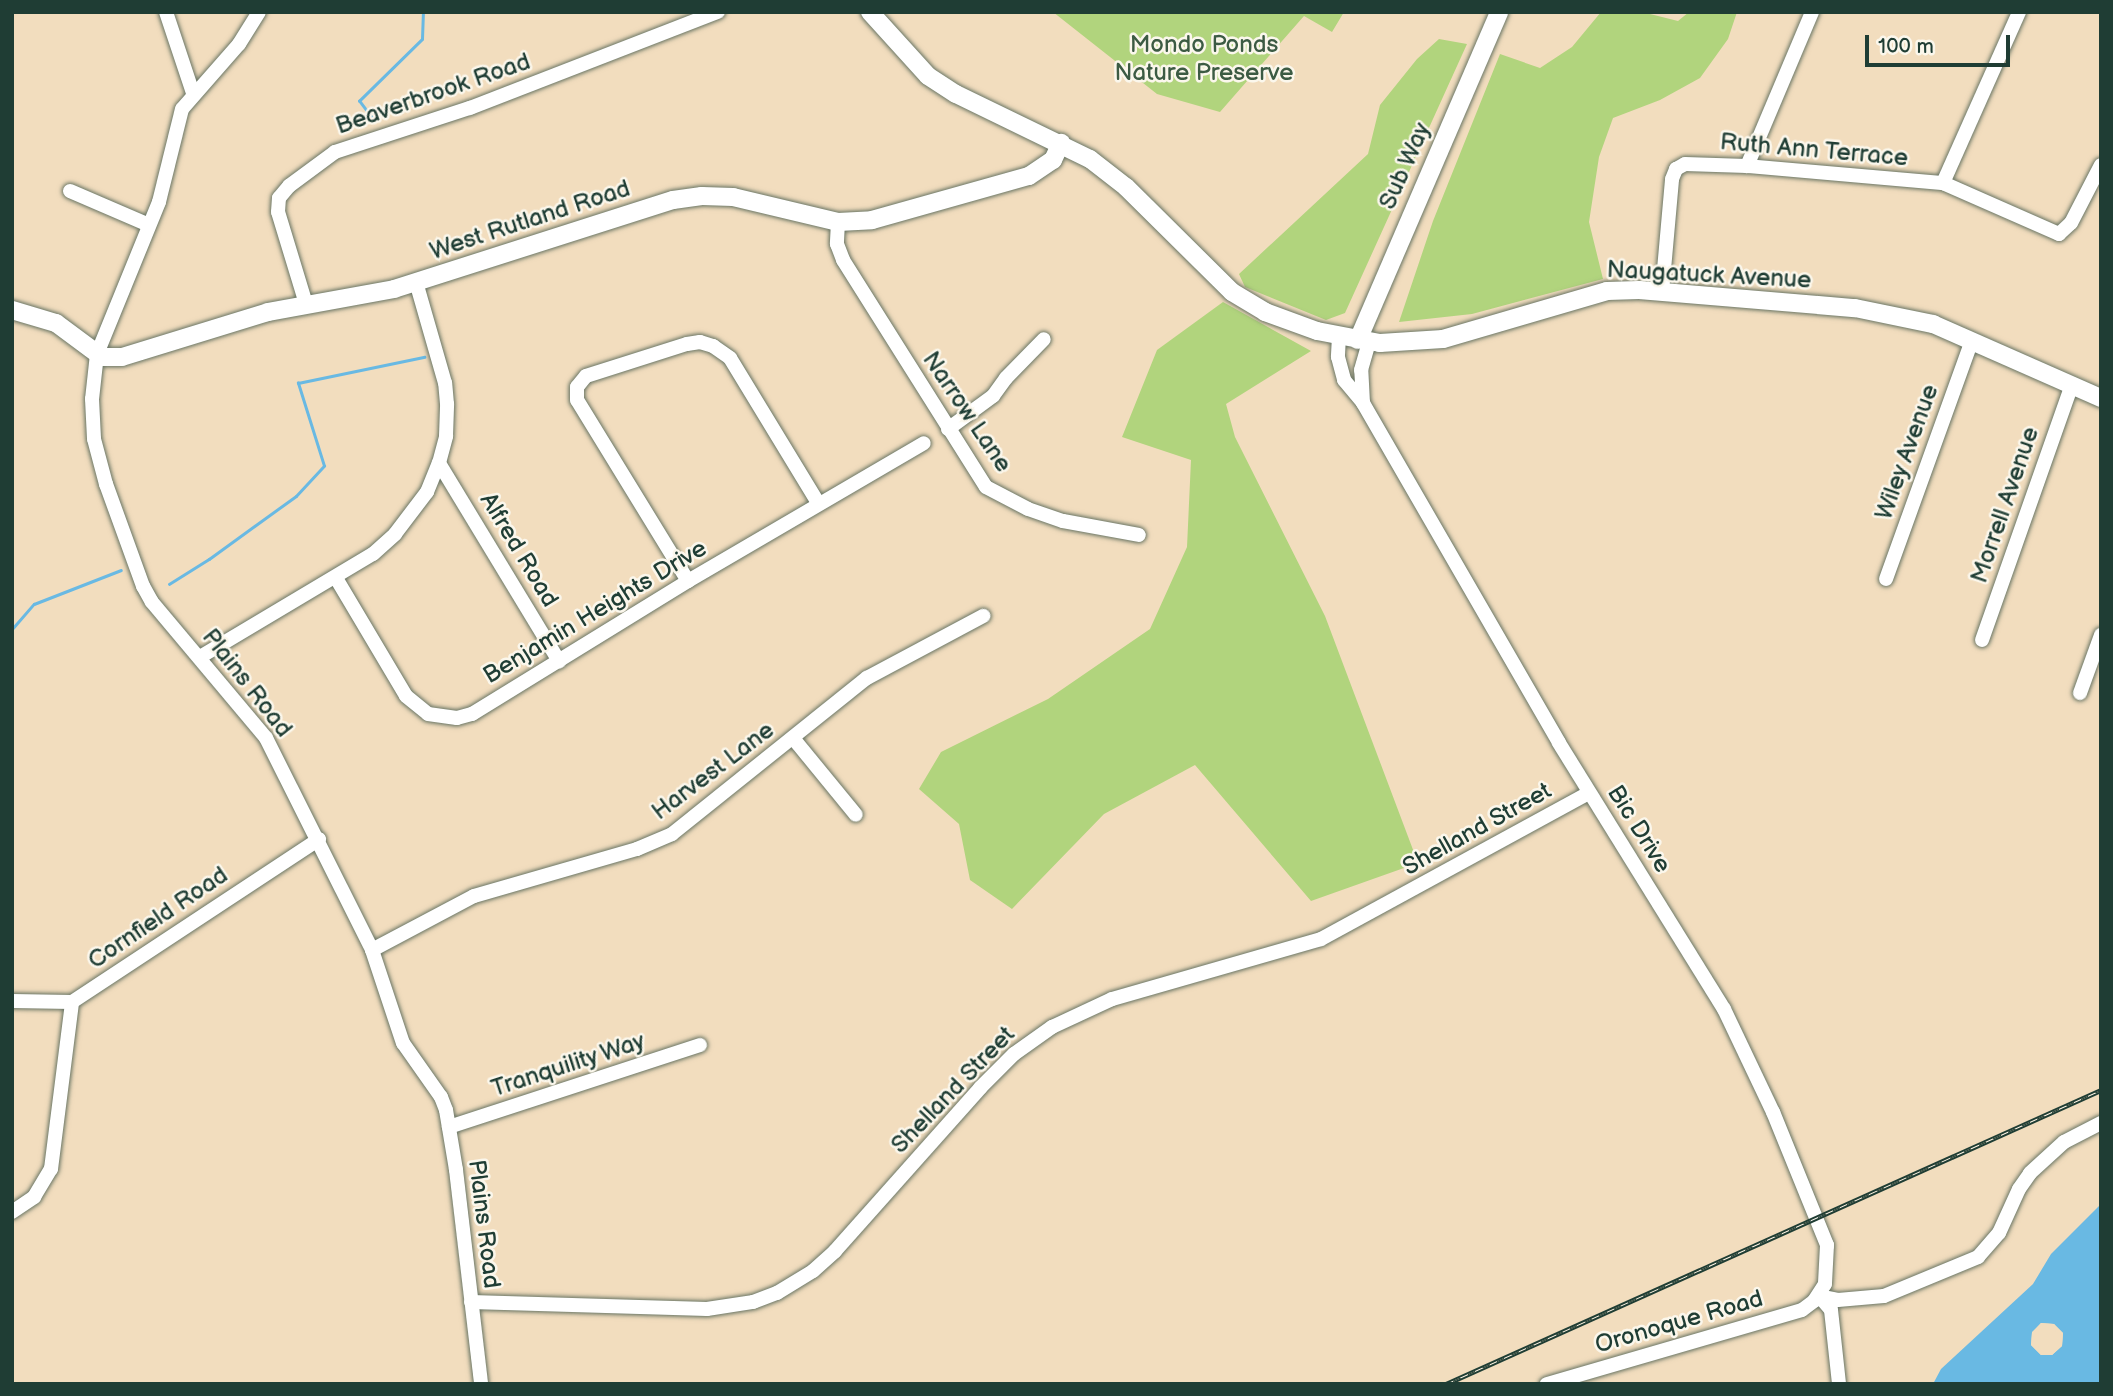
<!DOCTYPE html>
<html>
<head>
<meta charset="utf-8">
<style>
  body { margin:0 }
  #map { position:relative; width:2113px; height:1396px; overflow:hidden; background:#f2ddbe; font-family:"Balsamiq Sans",sans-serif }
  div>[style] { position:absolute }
  .green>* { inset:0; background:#b1d47d }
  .water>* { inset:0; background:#69b9e3 }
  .pier>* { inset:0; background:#f2ddbe }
  .stream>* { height:2.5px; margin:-1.25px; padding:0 1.25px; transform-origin:1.25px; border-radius:1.25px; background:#69b9e3 }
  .roads { filter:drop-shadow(0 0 2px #697564) drop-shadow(0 0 2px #697564) }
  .minor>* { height:14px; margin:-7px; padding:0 7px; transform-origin:7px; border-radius:7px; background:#fff }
  .major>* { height:18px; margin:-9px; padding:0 9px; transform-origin:9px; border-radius:9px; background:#fff }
  .rail>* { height:5px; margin-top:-2.5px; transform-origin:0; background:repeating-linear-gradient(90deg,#fbf7ec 0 8px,#1f3d34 0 16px); box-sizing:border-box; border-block:2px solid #1f3d34 }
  span { translate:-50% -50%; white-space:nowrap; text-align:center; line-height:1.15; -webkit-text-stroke:5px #fbf7ec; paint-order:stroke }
  .park-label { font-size:24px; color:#3c5b43 }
  .street-label { font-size:24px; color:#1f3d34 }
  .frame { position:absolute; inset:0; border:14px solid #1f3d34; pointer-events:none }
  .scale { position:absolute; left:1865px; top:35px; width:145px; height:32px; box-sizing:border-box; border:4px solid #1f3d34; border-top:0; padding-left:9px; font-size:21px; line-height:24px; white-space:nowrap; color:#1f3d34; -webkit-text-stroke:5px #fbf7ec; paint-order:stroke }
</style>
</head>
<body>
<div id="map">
  <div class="green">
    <div style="clip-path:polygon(1053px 12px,1344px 12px,1332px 32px,1304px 16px,1220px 112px,1157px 94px)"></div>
    <div style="clip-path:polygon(1601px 12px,1642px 12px,1678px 21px,1689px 12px,1737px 12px,1728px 39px,1700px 78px,1660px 100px,1613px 118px,1599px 157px,1589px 222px,1603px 279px,1472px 314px,1399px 322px,1433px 221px,1500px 54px,1540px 68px,1572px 47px)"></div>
    <div style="clip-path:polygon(1439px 39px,1467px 44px,1345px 313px,1326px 320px,1245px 287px,1239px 274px,1368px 154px,1380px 105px,1417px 59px)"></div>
    <div style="clip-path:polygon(1223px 302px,1311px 351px,1226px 404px,1235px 437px,1325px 616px,1418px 863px,1311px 901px,1195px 765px,1104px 814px,1012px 909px,970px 880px,959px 824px,919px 789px,941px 752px,1048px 699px,1150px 629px,1187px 547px,1191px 460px,1122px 437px,1157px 350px)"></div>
  </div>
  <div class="water">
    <div style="clip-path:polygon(evenodd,2101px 1204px,2101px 1384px,1933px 1384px,1941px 1369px,2033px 1284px,2051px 1254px,2101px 1204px,2041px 1323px,2054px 1324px,2063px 1333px,2062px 1346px,2052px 1355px,2041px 1355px,2031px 1345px,2032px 1333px,2041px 1323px)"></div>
  </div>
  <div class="pier">
    <div style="clip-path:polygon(evenodd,2041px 1323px,2054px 1324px,2063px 1333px,2062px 1346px,2052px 1355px,2041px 1355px,2031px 1345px,2032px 1332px,2041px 1323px,2043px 1327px,2052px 1327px,2059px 1335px,2059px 1344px,2051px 1352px,2042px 1351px,2035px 1343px,2035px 1334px,2043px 1327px)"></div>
  </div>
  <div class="stream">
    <div style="left:372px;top:118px;width:21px;rotate:-127deg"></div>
    <div style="left:359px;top:101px;width:88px;rotate:-44.5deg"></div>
    <div style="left:422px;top:39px;width:27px;rotate:-88deg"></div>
    <div style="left:169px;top:584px;width:47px;rotate:-32deg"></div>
    <div style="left:209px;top:559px;width:107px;rotate:-35.9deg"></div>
    <div style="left:296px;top:496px;width:41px;rotate:-47deg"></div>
    <div style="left:324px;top:466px;width:87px;rotate:-107.4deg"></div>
    <div style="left:298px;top:383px;width:129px;rotate:-11.7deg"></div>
    <div style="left:12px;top:629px;width:33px;rotate:-49deg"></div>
    <div style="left:34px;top:604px;width:93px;rotate:-21.3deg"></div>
  </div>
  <div class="roads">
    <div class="minor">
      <div style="left:166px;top:12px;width:85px;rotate:71.6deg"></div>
      <div style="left:259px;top:12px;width:38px;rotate:122deg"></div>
      <div style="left:239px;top:44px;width:86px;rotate:131.2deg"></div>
      <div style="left:182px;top:109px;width:96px;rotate:103.9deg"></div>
      <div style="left:159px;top:202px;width:164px;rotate:112.2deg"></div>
      <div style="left:97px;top:354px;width:45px;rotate:96.3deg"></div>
      <div style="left:92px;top:399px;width:40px;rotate:87.1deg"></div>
      <div style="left:94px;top:439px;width:47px;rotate:75.1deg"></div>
      <div style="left:106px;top:484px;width:109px;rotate:70.1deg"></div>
      <div style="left:143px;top:586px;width:18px;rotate:61deg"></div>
      <div style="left:152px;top:602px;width:177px;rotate:50deg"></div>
      <div style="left:266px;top:738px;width:237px;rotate:63.4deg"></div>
      <div style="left:372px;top:950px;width:98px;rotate:71.6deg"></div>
      <div style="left:403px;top:1043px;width:66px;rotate:54.9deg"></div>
      <div style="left:441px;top:1097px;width:14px;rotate:69deg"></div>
      <div style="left:446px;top:1110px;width:61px;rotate:80.5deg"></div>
      <div style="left:456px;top:1170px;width:215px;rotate:83.3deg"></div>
      <div style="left:1747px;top:166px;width:167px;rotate:-67.1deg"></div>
      <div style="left:1943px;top:183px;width:187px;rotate:-66deg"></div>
      <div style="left:70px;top:191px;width:86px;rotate:23.3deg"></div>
      <div style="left:838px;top:222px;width:22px;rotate:93deg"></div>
      <div style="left:837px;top:244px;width:17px;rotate:69deg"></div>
      <div style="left:843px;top:260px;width:268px;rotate:57.8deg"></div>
      <div style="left:986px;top:487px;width:47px;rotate:27.6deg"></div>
      <div style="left:1028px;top:509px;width:37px;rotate:19deg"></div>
      <div style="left:1063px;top:521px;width:77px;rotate:10.4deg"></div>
      <div style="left:1662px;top:292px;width:113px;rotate:-84.9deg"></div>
      <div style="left:1672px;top:179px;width:11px;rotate:-68deg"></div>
      <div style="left:1676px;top:169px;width:10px;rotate:-29deg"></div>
      <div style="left:1685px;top:164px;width:62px;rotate:1.8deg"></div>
      <div style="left:1747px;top:166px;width:197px;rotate:5deg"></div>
      <div style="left:1943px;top:183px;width:127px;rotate:23.7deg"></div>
      <div style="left:2059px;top:234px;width:16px;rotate:-43deg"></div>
      <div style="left:2071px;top:223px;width:65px;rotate:-62.7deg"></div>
      <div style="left:306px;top:304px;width:96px;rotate:-106.9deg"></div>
      <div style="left:278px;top:212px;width:14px;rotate:-86deg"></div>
      <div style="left:279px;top:198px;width:16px;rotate:-50deg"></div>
      <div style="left:289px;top:186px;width:57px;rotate:-36.5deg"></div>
      <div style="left:335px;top:152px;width:142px;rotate:-18.1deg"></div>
      <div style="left:470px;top:108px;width:266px;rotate:-21.2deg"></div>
      <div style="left:1339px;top:336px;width:21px;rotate:93deg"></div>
      <div style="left:1338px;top:357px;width:24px;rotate:75deg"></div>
      <div style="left:1344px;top:380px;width:30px;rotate:50deg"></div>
      <div style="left:1363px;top:403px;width:392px;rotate:60deg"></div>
      <div style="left:1559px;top:743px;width:313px;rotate:58.2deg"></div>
      <div style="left:1724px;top:1009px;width:114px;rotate:64.6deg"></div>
      <div style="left:1773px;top:1112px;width:144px;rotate:67.9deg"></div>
      <div style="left:1827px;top:1245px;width:39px;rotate:93deg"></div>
      <div style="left:1825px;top:1284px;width:20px;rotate:123deg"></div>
      <div style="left:1814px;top:1301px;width:15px;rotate:143deg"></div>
      <div style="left:1802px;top:1310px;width:266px;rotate:163.8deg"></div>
      <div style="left:1363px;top:403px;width:33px;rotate:-93deg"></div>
      <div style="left:1361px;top:370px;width:29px;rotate:-74deg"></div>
      <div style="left:948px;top:429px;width:56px;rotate:-36.3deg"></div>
      <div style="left:993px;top:396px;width:22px;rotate:-54deg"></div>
      <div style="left:1006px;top:378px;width:54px;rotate:-45.7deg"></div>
      <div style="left:439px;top:463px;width:232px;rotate:58.8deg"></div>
      <div style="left:336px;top:578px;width:137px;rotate:59.3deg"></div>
      <div style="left:406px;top:696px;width:28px;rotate:39deg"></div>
      <div style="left:428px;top:714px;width:29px;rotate:8deg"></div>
      <div style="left:457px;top:718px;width:16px;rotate:-15deg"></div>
      <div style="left:472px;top:714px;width:254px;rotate:-31.6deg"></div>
      <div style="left:688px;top:581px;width:273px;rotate:-30.3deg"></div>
      <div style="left:1886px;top:579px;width:254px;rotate:-70.2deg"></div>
      <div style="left:688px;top:581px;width:212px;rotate:-121.5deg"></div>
      <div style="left:577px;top:400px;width:13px;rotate:-90deg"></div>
      <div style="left:577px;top:387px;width:14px;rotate:-51deg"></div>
      <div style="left:586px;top:376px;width:106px;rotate:-17.6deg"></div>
      <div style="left:687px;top:344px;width:13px;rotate:-9deg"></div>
      <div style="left:700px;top:342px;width:14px;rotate:17deg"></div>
      <div style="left:713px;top:346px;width:21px;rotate:35deg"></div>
      <div style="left:730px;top:358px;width:170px;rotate:58.7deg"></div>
      <div style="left:1982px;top:640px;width:270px;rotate:-70.6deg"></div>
      <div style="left:200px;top:657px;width:201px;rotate:-30.8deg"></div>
      <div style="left:373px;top:554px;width:30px;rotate:-42deg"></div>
      <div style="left:395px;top:534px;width:53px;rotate:-52.7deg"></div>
      <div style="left:427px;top:492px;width:31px;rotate:-68deg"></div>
      <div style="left:439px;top:463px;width:28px;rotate:-75deg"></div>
      <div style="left:446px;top:436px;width:32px;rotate:-88deg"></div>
      <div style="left:447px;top:404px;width:21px;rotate:-95deg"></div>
      <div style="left:445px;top:383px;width:105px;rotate:-106deg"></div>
      <div style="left:2080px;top:693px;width:62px;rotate:-70.1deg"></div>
      <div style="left:793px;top:738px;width:99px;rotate:50.7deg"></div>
      <div style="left:372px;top:950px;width:115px;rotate:-27.9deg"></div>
      <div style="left:474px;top:896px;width:170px;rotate:-16.1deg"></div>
      <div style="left:637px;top:849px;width:38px;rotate:-23deg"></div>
      <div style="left:672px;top:834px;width:250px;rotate:-38.7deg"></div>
      <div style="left:867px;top:678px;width:132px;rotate:-28.1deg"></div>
      <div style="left:12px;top:1001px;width:60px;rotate:1deg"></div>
      <div style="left:72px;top:1002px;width:296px;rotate:-33.4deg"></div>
      <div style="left:449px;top:1127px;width:264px;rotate:-18.1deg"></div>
      <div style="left:12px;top:1212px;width:27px;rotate:-34deg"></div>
      <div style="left:34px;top:1197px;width:33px;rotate:-59deg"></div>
      <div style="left:51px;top:1169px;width:168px;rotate:-82.8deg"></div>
      <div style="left:1819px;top:1296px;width:19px;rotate:12deg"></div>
      <div style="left:1838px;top:1300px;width:46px;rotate:-5deg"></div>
      <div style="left:1884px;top:1296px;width:102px;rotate:-22.5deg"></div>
      <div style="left:1978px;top:1257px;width:32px;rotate:-49deg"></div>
      <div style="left:1999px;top:1233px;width:48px;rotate:-65.6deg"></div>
      <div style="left:2019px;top:1189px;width:19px;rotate:-55deg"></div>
      <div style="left:2030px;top:1173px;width:46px;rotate:-42.4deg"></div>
      <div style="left:2064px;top:1142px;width:42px;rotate:-27.2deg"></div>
      <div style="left:1819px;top:1296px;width:18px;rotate:49deg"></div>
      <div style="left:1831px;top:1310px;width:74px;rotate:83.8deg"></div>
      <div style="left:471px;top:1302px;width:236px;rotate:1.7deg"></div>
      <div style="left:707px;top:1309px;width:47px;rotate:-8.7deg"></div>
      <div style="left:753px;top:1302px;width:26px;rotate:-21deg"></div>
      <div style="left:777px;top:1293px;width:42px;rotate:-31.4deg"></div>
      <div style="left:813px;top:1271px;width:30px;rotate:-42deg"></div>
      <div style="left:835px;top:1251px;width:218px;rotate:-48.3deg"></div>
      <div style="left:980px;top:1088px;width:48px;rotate:-45deg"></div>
      <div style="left:1014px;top:1054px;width:47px;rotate:-35.4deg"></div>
      <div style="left:1052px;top:1027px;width:66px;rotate:-25deg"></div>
      <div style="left:1112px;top:999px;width:217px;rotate:-16deg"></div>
      <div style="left:1321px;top:939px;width:305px;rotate:-28.6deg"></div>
    </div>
    <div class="major">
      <div style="left:870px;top:12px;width:86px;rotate:47.8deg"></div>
      <div style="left:928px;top:76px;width:33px;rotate:33deg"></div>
      <div style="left:956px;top:94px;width:149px;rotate:25.9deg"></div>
      <div style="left:1090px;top:159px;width:46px;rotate:37.9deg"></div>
      <div style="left:1126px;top:187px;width:149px;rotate:44.7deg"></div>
      <div style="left:1232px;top:292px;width:39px;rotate:31deg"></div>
      <div style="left:1265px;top:312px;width:55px;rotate:20.1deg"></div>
      <div style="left:1317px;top:331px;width:64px;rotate:10.8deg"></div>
      <div style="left:1380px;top:343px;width:63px;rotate:-3.6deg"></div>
      <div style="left:1443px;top:339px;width:171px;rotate:-16.3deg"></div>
      <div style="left:1607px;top:291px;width:32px;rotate:-2deg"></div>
      <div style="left:1639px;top:290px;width:217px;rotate:4.8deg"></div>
      <div style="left:1855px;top:308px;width:80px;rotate:11.6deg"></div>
      <div style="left:1933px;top:324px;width:184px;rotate:23.8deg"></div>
      <div style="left:12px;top:310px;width:46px;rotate:16.5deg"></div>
      <div style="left:56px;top:323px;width:57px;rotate:36.5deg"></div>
      <div style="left:102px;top:357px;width:20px"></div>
      <div style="left:122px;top:357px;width:153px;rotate:-17.1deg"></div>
      <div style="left:268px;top:312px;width:128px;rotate:-10.3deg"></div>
      <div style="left:394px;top:289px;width:293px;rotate:-17.7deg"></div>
      <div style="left:673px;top:200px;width:29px;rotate:-8deg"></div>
      <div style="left:702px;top:196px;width:31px;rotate:2deg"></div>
      <div style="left:733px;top:197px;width:108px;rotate:13.4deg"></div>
      <div style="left:838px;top:222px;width:34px;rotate:-3deg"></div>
      <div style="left:872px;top:220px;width:163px;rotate:-15.7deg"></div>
      <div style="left:1029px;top:176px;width:29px;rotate:-34deg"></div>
      <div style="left:1053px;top:160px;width:19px;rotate:-65deg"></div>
      <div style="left:1358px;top:340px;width:357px;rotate:-66.7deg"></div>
    </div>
  </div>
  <div class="rail">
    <div style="left:1446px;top:1384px;width:718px;rotate:-24.17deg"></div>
  </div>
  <div class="park-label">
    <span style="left:1204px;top:59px">Mondo Ponds<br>Nature Preserve</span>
  </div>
  <div class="street-label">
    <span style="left:433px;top:94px;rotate:-19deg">Beaverbrook Road</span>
    <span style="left:1814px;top:150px;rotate:5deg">Ruth Ann Terrace</span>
    <span style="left:1405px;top:166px;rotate:-66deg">Sub Way</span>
    <span style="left:530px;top:220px;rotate:-18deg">West Rutland Road</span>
    <span style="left:1709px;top:275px;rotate:3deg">Naugatuck Avenue</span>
    <span style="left:967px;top:412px;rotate:56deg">Narrow Lane</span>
    <span style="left:1907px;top:452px;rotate:-70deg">Wiley Avenue</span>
    <span style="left:2005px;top:505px;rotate:-71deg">Morrell Avenue</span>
    <span style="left:519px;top:550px;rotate:59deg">Alfred Road</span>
    <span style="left:595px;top:612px;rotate:-31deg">Benjamin Heights Drive</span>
    <span style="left:247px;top:683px;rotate:52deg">Plains Road</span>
    <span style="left:713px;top:771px;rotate:-37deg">Harvest Lane</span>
    <span style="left:1477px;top:829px;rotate:-29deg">Shelland Street</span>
    <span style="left:1639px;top:829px;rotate:58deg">Bic Drive</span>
    <span style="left:158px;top:918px;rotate:-34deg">Cornfield Road</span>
    <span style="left:568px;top:1065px;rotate:-18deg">Tranquility Way</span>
    <span style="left:953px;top:1090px;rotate:-46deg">Shelland Street</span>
    <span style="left:484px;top:1224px;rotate:83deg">Plains Road</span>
    <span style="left:1679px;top:1322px;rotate:-16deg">Oronoque Road</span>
  </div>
  <div class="frame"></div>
  <div class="scale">100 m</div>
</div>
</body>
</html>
